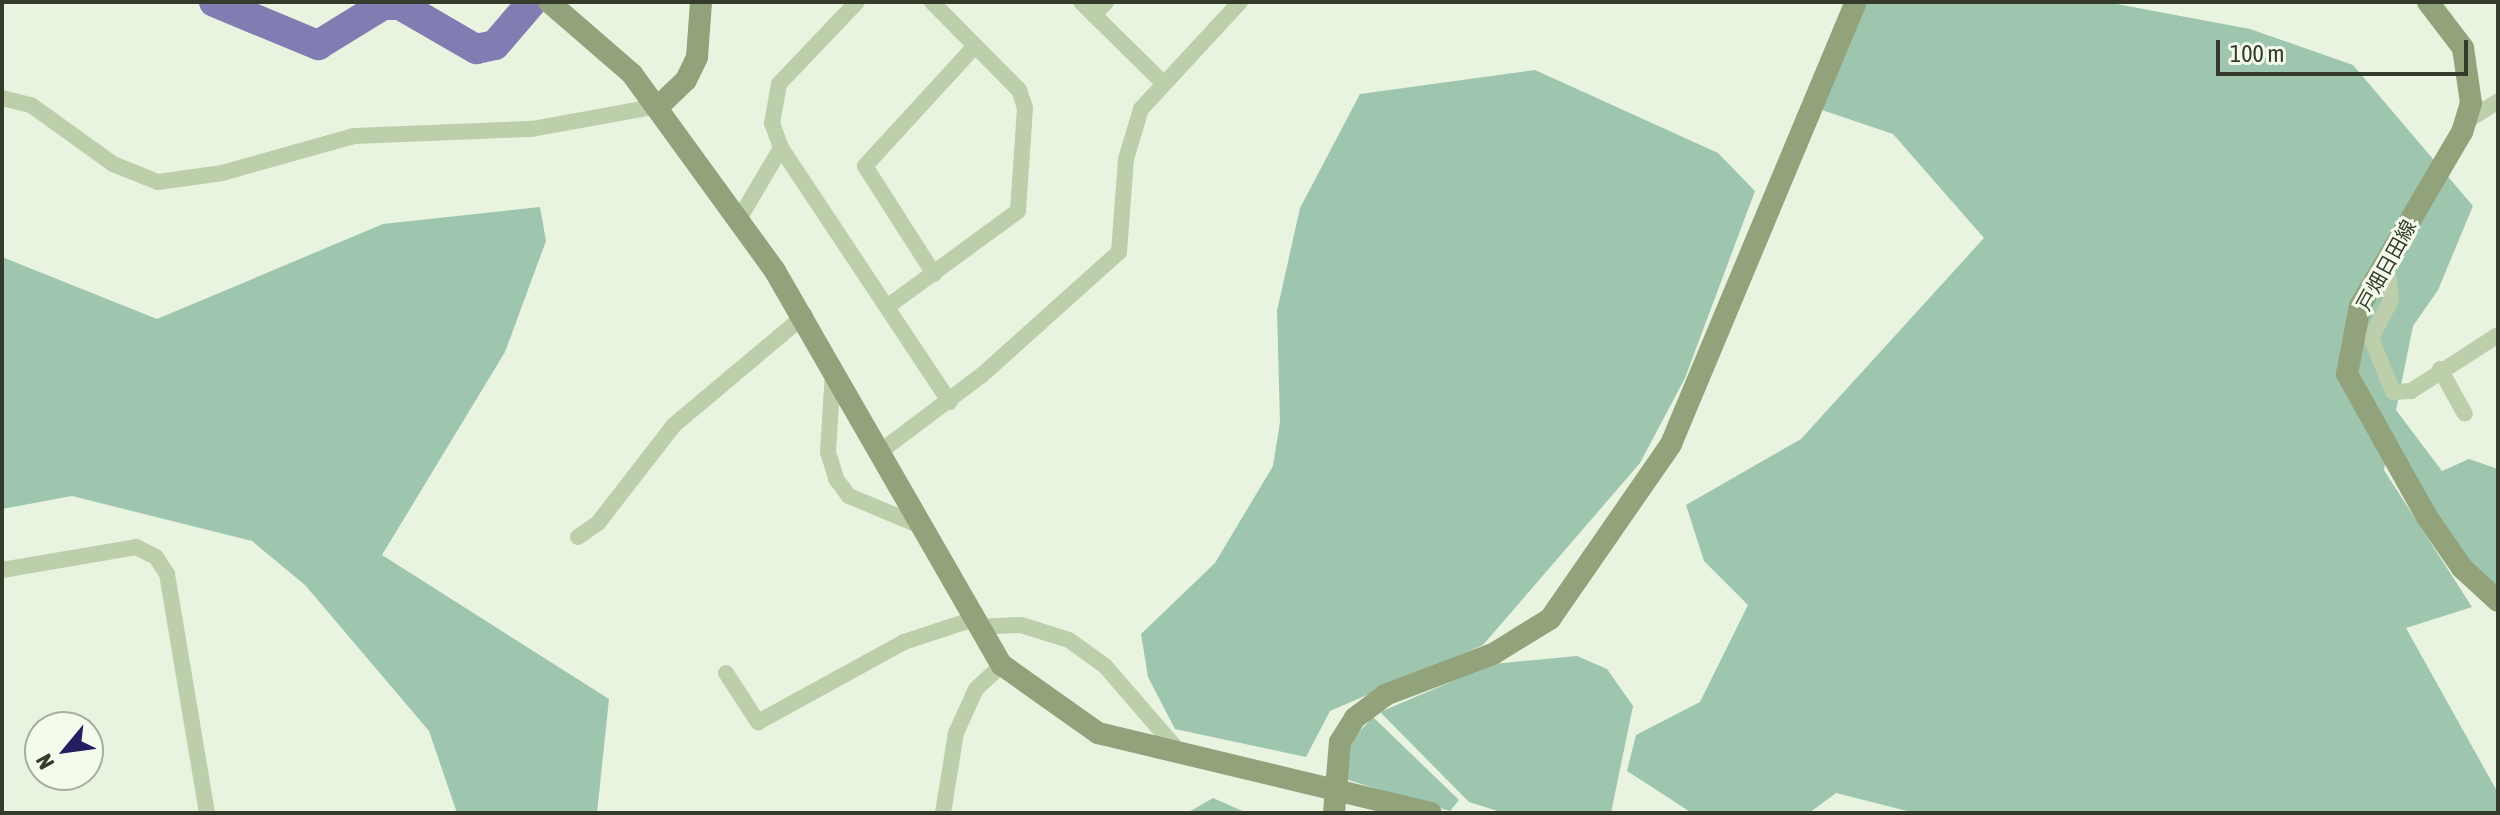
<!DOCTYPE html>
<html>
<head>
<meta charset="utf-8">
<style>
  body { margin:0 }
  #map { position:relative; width:2500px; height:815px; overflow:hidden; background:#e9f4e0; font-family:"Asap Condensed","Noto Sans JP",sans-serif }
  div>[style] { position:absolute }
  .green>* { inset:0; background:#9ec5ad }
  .river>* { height:30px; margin:-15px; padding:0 15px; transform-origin:15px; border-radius:15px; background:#817db3 }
  .street>* { height:16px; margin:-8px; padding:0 8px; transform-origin:8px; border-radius:8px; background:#bcceaa }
  .secondary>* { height:22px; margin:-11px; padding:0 11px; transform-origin:11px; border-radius:11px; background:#92a27b }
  span { translate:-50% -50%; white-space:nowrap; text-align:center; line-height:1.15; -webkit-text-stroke:6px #f3fbed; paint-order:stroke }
  .street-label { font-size:20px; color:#353b2a }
  .frame { position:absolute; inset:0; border:4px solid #353b2a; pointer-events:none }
  .north { position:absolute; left:24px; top:711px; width:80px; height:80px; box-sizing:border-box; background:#f3fbed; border:2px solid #a7ae9f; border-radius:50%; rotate:241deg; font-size:22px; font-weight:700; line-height:32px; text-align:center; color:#353b2a }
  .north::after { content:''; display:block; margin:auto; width:28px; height:36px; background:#241d60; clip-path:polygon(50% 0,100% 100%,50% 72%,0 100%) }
  .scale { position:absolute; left:2216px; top:40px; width:252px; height:36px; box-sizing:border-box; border:4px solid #353b2a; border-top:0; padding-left:10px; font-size:24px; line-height:28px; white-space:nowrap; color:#353b2a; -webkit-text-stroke:6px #f3fbed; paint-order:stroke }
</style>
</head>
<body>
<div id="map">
  <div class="green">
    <div style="clip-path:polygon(1867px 2px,2106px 2px,2250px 29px,2353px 65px,2473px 206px,2438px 290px,2413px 326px,2396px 410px,2442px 471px,2469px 459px,2498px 469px,2498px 610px,2386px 459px,2384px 470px,2472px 607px,2406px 628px,2498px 793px,2498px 813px,1915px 813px,1836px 793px,1809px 813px,1692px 813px,1627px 771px,1636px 735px,1700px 702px,1748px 605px,1704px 561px,1686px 505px,1801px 439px,1984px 238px,1893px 134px,1816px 108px)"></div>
    <div style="clip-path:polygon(1535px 70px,1718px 153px,1755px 191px,1685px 378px,1640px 463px,1483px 645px,1330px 711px,1306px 757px,1175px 729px,1148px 677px,1141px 634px,1215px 563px,1273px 466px,1280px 422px,1277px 311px,1300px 208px,1360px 94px)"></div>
    <div style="clip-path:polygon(540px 207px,546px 241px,505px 352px,382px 555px,609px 699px,597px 813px,457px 813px,429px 731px,305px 585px,252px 541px,72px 496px,2px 509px,2px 257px,157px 319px,383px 224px)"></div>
    <div style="clip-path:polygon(1577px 656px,1607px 669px,1633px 706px,1611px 813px,1504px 813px,1469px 802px,1380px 712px,1493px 664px)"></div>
    <div style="clip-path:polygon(1373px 717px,1459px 800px,1450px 811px,1345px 779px,1349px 743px)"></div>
    <div style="clip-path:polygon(1213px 798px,1247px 813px,1187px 813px)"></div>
  </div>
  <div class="river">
    <div style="left:214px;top:2px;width:113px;rotate:22.5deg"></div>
    <div style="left:318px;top:45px;width:76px;rotate:-31.6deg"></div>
    <div style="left:383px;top:5px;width:17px"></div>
    <div style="left:400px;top:5px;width:88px;rotate:30.1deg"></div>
    <div style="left:476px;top:49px;width:19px;rotate:-12deg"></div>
    <div style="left:495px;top:45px;width:57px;rotate:-49.3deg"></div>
  </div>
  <div class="street">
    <div style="left:857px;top:2px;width:113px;rotate:133.6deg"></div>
    <div style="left:779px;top:84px;width:40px;rotate:100deg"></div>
    <div style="left:772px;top:123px;width:27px;rotate:70deg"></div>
    <div style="left:781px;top:148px;width:305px;rotate:56.4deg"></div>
    <div style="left:1081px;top:2px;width:112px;rotate:44.6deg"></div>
    <div style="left:1094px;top:15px;width:18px;rotate:-47deg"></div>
    <div style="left:2px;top:98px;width:30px;rotate:14deg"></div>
    <div style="left:31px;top:105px;width:101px;rotate:35.7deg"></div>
    <div style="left:113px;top:164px;width:48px;rotate:21.8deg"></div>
    <div style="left:158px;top:182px;width:65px;rotate:-8deg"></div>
    <div style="left:222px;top:173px;width:137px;rotate:-15.7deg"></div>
    <div style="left:354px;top:136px;width:178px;rotate:-2.3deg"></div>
    <div style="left:532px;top:129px;width:129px;rotate:-10.3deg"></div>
    <div style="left:2465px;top:122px;width:39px;rotate:-32deg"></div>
    <div style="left:739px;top:219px;width:82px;rotate:-59.4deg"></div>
    <div style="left:2387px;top:262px;width:38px;rotate:84deg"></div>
    <div style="left:2391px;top:300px;width:43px;rotate:117.8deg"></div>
    <div style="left:2371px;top:338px;width:58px;rotate:67.8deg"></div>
    <div style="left:2393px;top:392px;width:18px;rotate:-3deg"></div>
    <div style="left:2411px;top:391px;width:103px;rotate:-32.8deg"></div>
    <div style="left:934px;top:274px;width:128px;rotate:-122.6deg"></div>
    <div style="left:865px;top:166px;width:161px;rotate:-47.5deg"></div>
    <div style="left:891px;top:304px;width:157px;rotate:-36.2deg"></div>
    <div style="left:1018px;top:211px;width:103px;rotate:-86.1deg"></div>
    <div style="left:1025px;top:108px;width:19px;rotate:-108deg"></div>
    <div style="left:1019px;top:90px;width:124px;rotate:-134.7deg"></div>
    <div style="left:2440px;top:369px;width:51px;rotate:60.9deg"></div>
    <div style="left:833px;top:372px;width:80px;rotate:93.6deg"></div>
    <div style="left:828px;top:452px;width:28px;rotate:73deg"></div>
    <div style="left:836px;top:479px;width:21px;rotate:53deg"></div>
    <div style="left:849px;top:496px;width:80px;rotate:22.7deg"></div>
    <div style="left:881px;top:451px;width:126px;rotate:-37deg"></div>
    <div style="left:982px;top:375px;width:184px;rotate:-41.9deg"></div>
    <div style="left:1119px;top:252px;width:93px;rotate:-85.7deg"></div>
    <div style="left:1126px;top:159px;width:52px;rotate:-73.3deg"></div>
    <div style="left:1141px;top:109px;width:146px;rotate:-47.2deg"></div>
    <div style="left:578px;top:537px;width:24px;rotate:-35deg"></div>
    <div style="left:598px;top:523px;width:124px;rotate:-52.2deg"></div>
    <div style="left:674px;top:425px;width:171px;rotate:-40deg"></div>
    <div style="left:2px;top:570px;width:136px;rotate:-9.7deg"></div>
    <div style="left:136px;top:547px;width:22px;rotate:27deg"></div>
    <div style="left:156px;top:557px;width:20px;rotate:57deg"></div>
    <div style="left:167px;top:574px;width:242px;rotate:80.5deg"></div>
    <div style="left:978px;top:627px;width:43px;rotate:-2.7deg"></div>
    <div style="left:1021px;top:625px;width:50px;rotate:17.4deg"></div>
    <div style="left:1069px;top:640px;width:44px;rotate:35.8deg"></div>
    <div style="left:1105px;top:666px;width:118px;rotate:49.1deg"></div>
    <div style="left:726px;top:673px;width:59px;rotate:56.9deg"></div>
    <div style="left:758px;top:722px;width:166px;rotate:-28.7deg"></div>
    <div style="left:904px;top:642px;width:74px;rotate:-18.2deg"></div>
    <div style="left:943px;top:813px;width:81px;rotate:-80.8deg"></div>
    <div style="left:956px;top:733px;width:48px;rotate:-65.6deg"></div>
    <div style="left:976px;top:689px;width:35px;rotate:-43deg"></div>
  </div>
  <div class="secondary">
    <div style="left:549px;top:2px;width:110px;rotate:40.9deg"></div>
    <div style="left:632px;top:74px;width:243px;rotate:54deg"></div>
    <div style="left:775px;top:271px;width:455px;rotate:60.1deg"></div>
    <div style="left:1002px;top:665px;width:118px;rotate:35.3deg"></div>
    <div style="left:1098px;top:733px;width:342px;rotate:13.5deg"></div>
    <div style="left:2428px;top:2px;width:58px;rotate:52.7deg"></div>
    <div style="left:2463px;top:48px;width:56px;rotate:81.7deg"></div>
    <div style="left:2471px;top:103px;width:30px;rotate:107deg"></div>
    <div style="left:2462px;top:132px;width:202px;rotate:120.4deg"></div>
    <div style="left:2360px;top:306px;width:69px;rotate:100.8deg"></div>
    <div style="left:2347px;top:374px;width:164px;rotate:60.8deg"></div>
    <div style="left:2427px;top:517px;width:62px;rotate:55.5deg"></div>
    <div style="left:2462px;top:568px;width:49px;rotate:42.5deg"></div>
    <div style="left:659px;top:106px;width:37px;rotate:-44deg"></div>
    <div style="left:686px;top:80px;width:25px;rotate:-64deg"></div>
    <div style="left:697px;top:57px;width:55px;rotate:-85.8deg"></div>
    <div style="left:1334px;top:813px;width:71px;rotate:-85.2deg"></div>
    <div style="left:1340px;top:742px;width:28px;rotate:-58deg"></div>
    <div style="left:1355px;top:718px;width:38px;rotate:-37deg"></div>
    <div style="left:1385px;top:695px;width:116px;rotate:-20.8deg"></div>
    <div style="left:1493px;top:654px;width:67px;rotate:-31.6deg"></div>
    <div style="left:1550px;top:619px;width:213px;rotate:-55.3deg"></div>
    <div style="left:1671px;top:444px;width:479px;rotate:-67.3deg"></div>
  </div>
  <div class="street-label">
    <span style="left:2386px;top:265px;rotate:-61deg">戸畑日田線</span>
  </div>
  <div class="frame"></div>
  <div class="north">N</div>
  <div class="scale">100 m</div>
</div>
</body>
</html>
